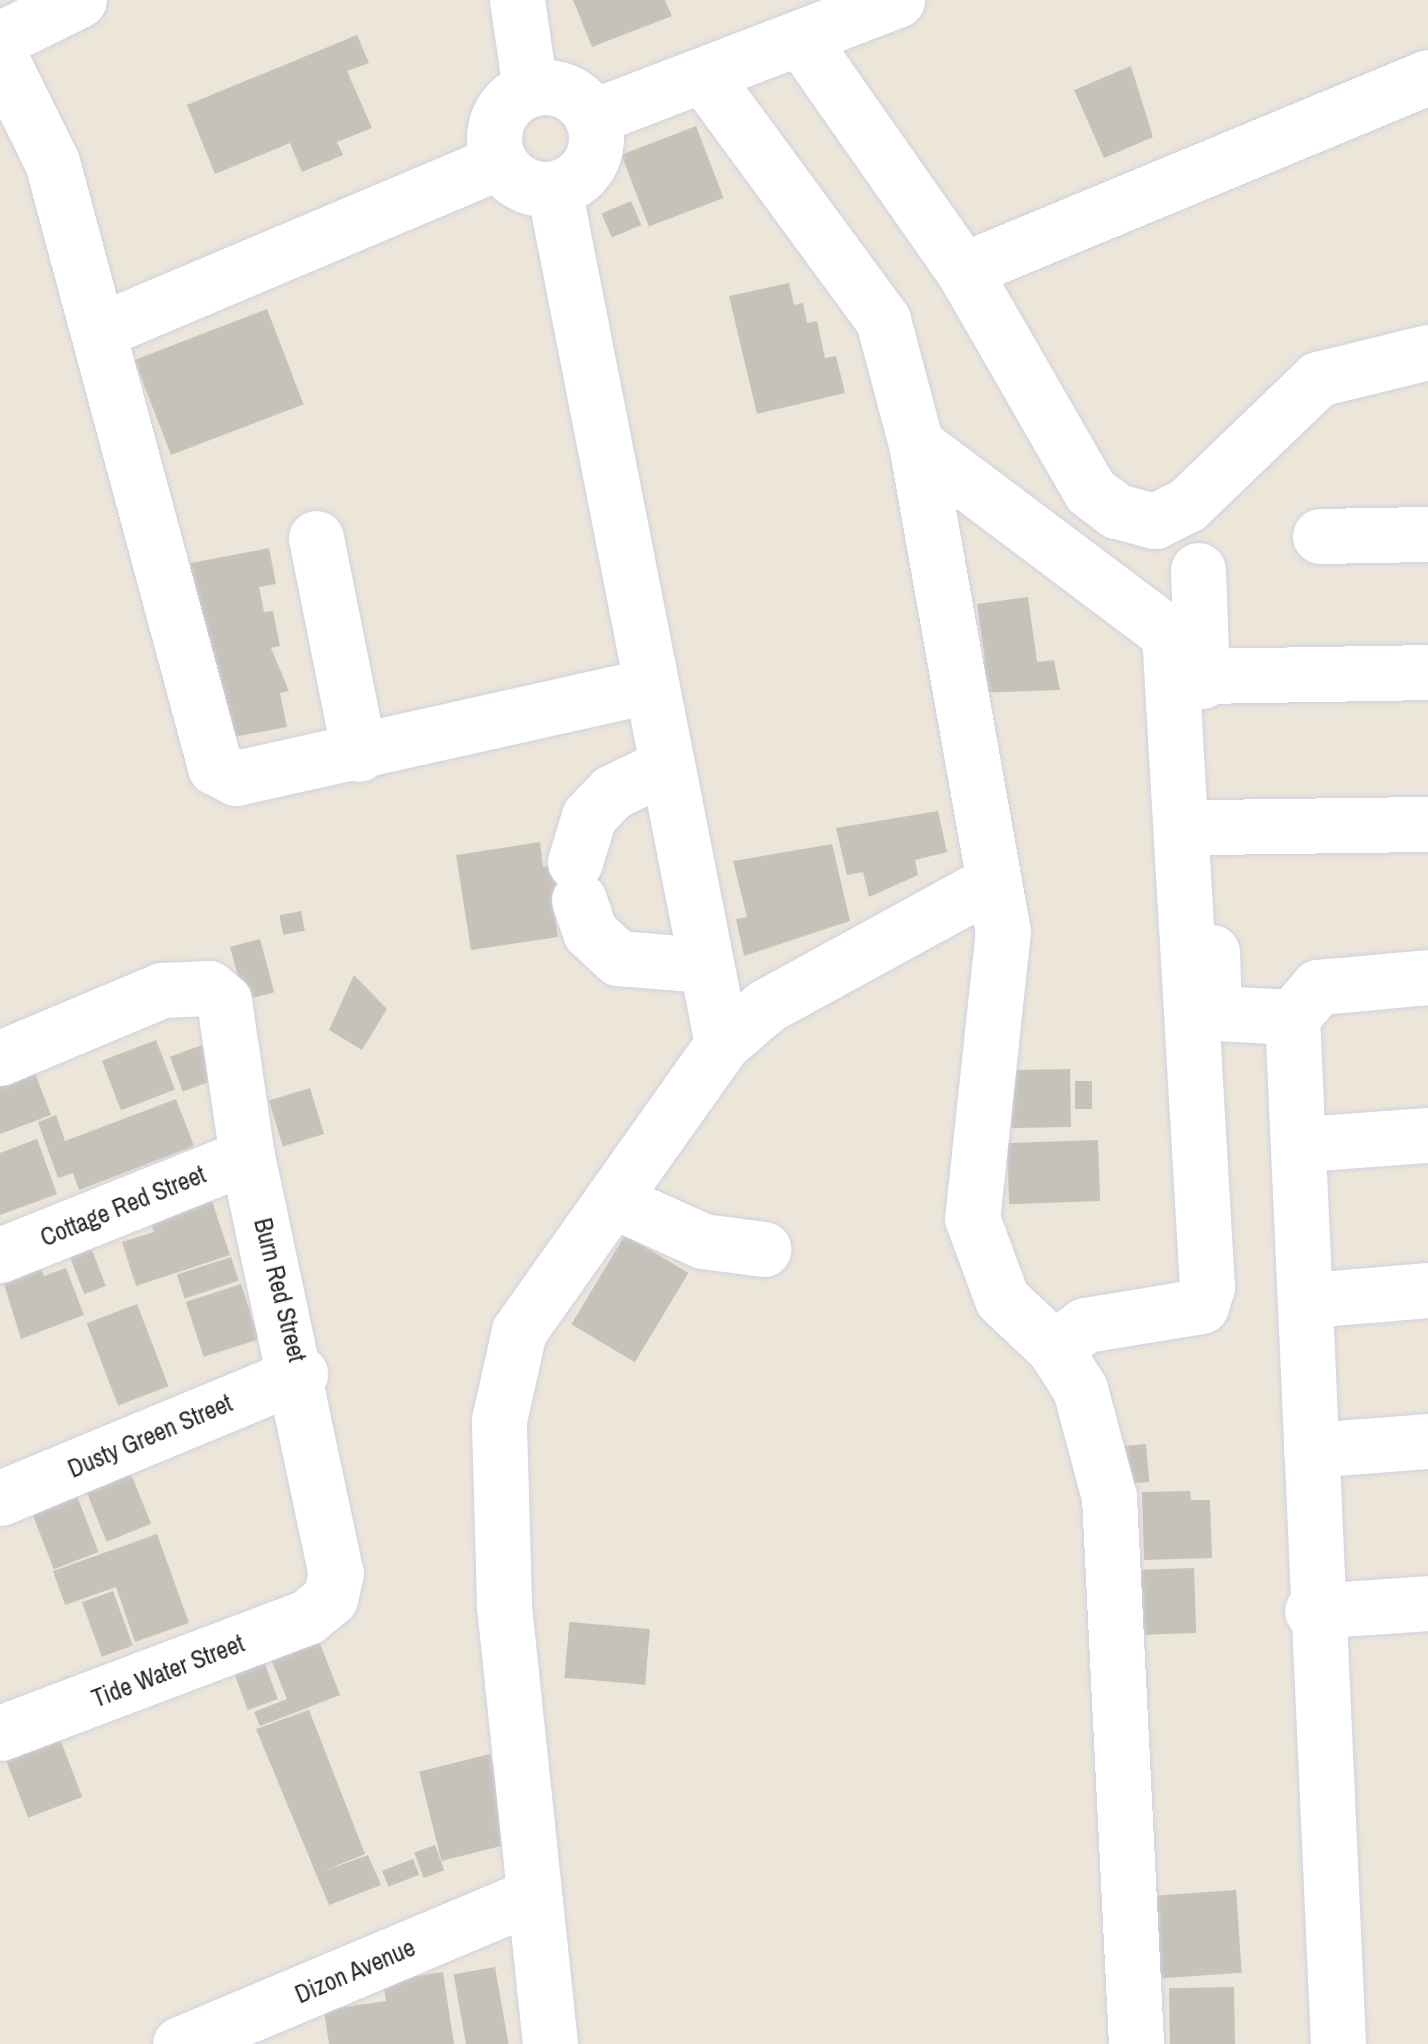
<!DOCTYPE html>
<html>
<head>
<meta charset="utf-8">
<style>
  body { margin:0 }
  #map { position:relative; width:1428px; height:2044px; overflow:hidden; background:#ece5d9; font-family:"Archivo Narrow",sans-serif }
  div>[style] { position:absolute }
  .building>* { inset:0; background:#c7c2b9; transform-origin:0 0 }
  .roads { filter:drop-shadow(0 0 2px #ced1e3) drop-shadow(0 0 2px #ced1e3) }
  .minor>* { height:55px; margin:-27.5px; padding:0 27.5px; transform-origin:27.5px; border-radius:27.5px; background:#fff }
  .minor>.ring { margin:-27.5px; padding:0; box-sizing:content-box; background:none; border:55px solid #fff; border-radius:50% }
  span { translate:-50% -50%; white-space:nowrap; text-align:center; line-height:1.15; -webkit-text-stroke:10px #fff; paint-order:stroke }
  .street-label { font-size:25px; color:#292929 }
</style>
</head>
<body>
<div id="map">
  <div class="building">
    <div style="clip-path:polygon(573px 0,665px 0,672px 16px,592px 47px)"></div>
    <div style="clip-path:polygon(357px 35px,369px 63px,347px 71px,372px 128px,337px 142px,343px 155px,302px 172px,290px 143px,215px 174px,187px 105px)"></div>
    <div style="clip-path:polygon(1131px 66px,1153px 137px,1104px 158px,1074px 90px)"></div>
    <div style="left:696px;top:126px;width:77px;height:80px;rotate:69deg"></div>
    <div style="left:631px;top:201px;width:26px;height:32px;rotate:67deg"></div>
    <div style="clip-path:polygon(789px 283px,794px 305px,803px 303px,807px 323px,817px 321px,825px 358px,836px 356px,845px 393px,757px 414px,729px 296px)"></div>
    <div style="left:267px;top:309px;width:102px;height:142px;rotate:69deg"></div>
    <div style="clip-path:polygon(269px 548px,276px 584px,259px 587px,264px 612px,273px 611px,280px 646px,271px 648px,289px 691px,280px 693px,287px 727px,212px 741px,176px 566px)"></div>
    <div style="clip-path:polygon(1028px 597px,1037px 662px,1054px 660px,1060px 690px,972px 693px,968px 662px,985px 660px,977px 604px)"></div>
    <div style="clip-path:polygon(938px 811px,947px 852px,915px 860px,918px 875px,869px 897px,863px 872px,847px 875px,836px 828px)"></div>
    <div style="clip-path:polygon(540px 842px,543px 867px,578px 862px,553px 904px,558px 937px,471px 950px,456px 855px)"></div>
    <div style="clip-path:polygon(832px 844px,850px 921px,744px 956px,736px 919px,747px 917px,733px 861px)"></div>
    <div style="left:301px;top:911px;width:20px;height:22px;rotate:79deg"></div>
    <div style="left:260px;top:939px;width:55px;height:31px;rotate:75deg"></div>
    <div style="clip-path:polygon(354px 975px,387px 1009px,362px 1050px,329px 1030px)"></div>
    <div style="left:156px;top:1040px;width:53px;height:58px;rotate:69deg"></div>
    <div style="left:202px;top:1045px;width:37px;height:34px;rotate:70deg"></div>
    <div style="clip-path:polygon(28px 1055px,51px 1115px,0 1134px,0 1066px)"></div>
    <div style="left:1070px;top:1069px;width:58px;height:60px;rotate:89deg"></div>
    <div style="left:1092px;top:1081px;width:28px;height:17px;rotate:90deg"></div>
    <div style="left:310px;top:1088px;width:48px;height:43px;rotate:73deg"></div>
    <div style="clip-path:polygon(176px 1099px,194px 1146px,79px 1190px,73px 1173px,58px 1178px,38px 1122px,56px 1115px,65px 1141px)"></div>
    <div style="clip-path:polygon(37px 1139px,57px 1194px,0 1215px,0 1153px)"></div>
    <div style="left:1098px;top:1140px;width:61px;height:91px;rotate:88deg"></div>
    <div style="clip-path:polygon(207px 1186px,230px 1255px,136px 1286px,122px 1242px,154px 1232px,145px 1207px)"></div>
    <div style="left:625px;top:1235px;width:74px;height:104px;rotate:31deg"></div>
    <div style="left:90px;top:1245px;width:44px;height:23px;rotate:69deg"></div>
    <div style="left:231px;top:1257px;width:25px;height:57px;rotate:72deg"></div>
    <div style="clip-path:polygon(37px 1258px,44px 1276px,66px 1268px,84px 1315px,21px 1339px,0 1271px)"></div>
    <div style="left:241px;top:1284px;width:58px;height:58px;rotate:72deg"></div>
    <div style="left:137px;top:1304px;width:88px;height:54px;rotate:69deg"></div>
    <div style="left:1146px;top:1444px;width:38px;height:29px;rotate:85deg"></div>
    <div style="left:129px;top:1469px;width:59px;height:48px;rotate:68deg"></div>
    <div style="left:72px;top:1483px;width:74px;height:48px;rotate:69deg"></div>
    <div style="clip-path:polygon(1190px 1491px,1191px 1500px,1210px 1500px,1212px 1558px,1144px 1560px,1142px 1492px)"></div>
    <div style="clip-path:polygon(157px 1534px,189px 1623px,135px 1642px,116px 1587px,65px 1605px,53px 1571px)"></div>
    <div style="left:1194px;top:1568px;width:65px;height:67px;rotate:88deg"></div>
    <div style="left:113px;top:1591px;width:58px;height:33px;rotate:70deg"></div>
    <div style="left:650px;top:1629px;width:56px;height:81px;rotate:95deg"></div>
    <div style="clip-path:polygon(317px 1636px,340px 1695px,260px 1726px,254px 1712px,287px 1699px,269px 1654px)"></div>
    <div style="left:261px;top:1653px;width:49px;height:32px;rotate:70deg"></div>
    <div style="clip-path:polygon(309px 1710px,365px 1854px,321px 1872px,368px 1855px,381px 1885px,329px 1905px,256px 1729px)"></div>
    <div style="left:55px;top:1726px;width:76px;height:58px;rotate:69deg"></div>
    <div style="left:490px;top:1754px;width:92px;height:73px;rotate:76deg"></div>
    <div style="left:435px;top:1845px;width:27px;height:22px;rotate:70deg"></div>
    <div style="left:413px;top:1859px;width:17px;height:33px;rotate:69deg"></div>
    <div style="left:1236px;top:1890px;width:83px;height:83px;rotate:86deg"></div>
    <div style="left:495px;top:1967px;width:78px;height:42px;rotate:80deg"></div>
    <div style="clip-path:polygon(443px 1972px,454px 2044px,329px 2044px,324px 2010px,386px 2001px,383px 1981px)"></div>
    <div style="left:1234px;top:1987px;width:57px;height:65px;rotate:89deg"></div>
  </div>
  <div class="roads">
    <div class="minor">
      <div style="left:517px;top:0;width:90px;rotate:81.7deg"></div>
      <div style="left:0;top:39px;width:88px;rotate:-26.3deg"></div>
      <div style="left:801px;top:39px;width:282px;rotate:55deg"></div>
      <div style="left:963px;top:270px;width:255px;rotate:60.1deg"></div>
      <div style="left:1090px;top:491px;width:34px;rotate:37deg"></div>
      <div style="left:1117px;top:511px;width:39px;rotate:15deg"></div>
      <div style="left:1155px;top:521px;width:36px;rotate:-27deg"></div>
      <div style="left:1187px;top:505px;width:182px;rotate:-43.9deg"></div>
      <div style="left:1318px;top:379px;width:113px;rotate:-13.8deg"></div>
      <div style="left:0;top:57px;width:117px;rotate:63.7deg"></div>
      <div style="left:52px;top:162px;width:627px;rotate:74.92deg"></div>
      <div style="left:215px;top:767px;width:24px;rotate:28deg"></div>
      <div style="left:236px;top:778px;width:426px;rotate:-12.6deg"></div>
      <div style="left:706px;top:79px;width:299px;rotate:53.7deg"></div>
      <div style="left:883px;top:320px;width:128px;rotate:75.1deg"></div>
      <div style="left:916px;top:444px;width:494px;rotate:79.9deg"></div>
      <div style="left:1003px;top:930px;width:290px;rotate:96.1deg"></div>
      <div style="left:972px;top:1218px;width:86px;rotate:69.7deg"></div>
      <div style="left:1002px;top:1299px;width:71px;rotate:43.3deg"></div>
      <div style="left:1054px;top:1348px;width:49px;rotate:57.6deg"></div>
      <div style="left:1080px;top:1389px;width:112px;rotate:75deg"></div>
      <div style="left:1109px;top:1497px;width:548px;rotate:87.17deg"></div>
      <div class="ring" style="left:494px;top:87px;width:47px;height:47px"></div>
      <div style="left:592px;top:117px;width:327px;rotate:-21deg"></div>
      <div style="left:554px;top:189px;width:871px;rotate:78.88deg"></div>
      <div style="left:963px;top:270px;width:503px;rotate:-22.54deg"></div>
      <div style="left:101px;top:330px;width:432px;rotate:-22.9deg"></div>
      <div style="left:916px;top:444px;width:316px;rotate:36.9deg"></div>
      <div style="left:1169px;top:634px;width:654px;rotate:86.67deg"></div>
      <div style="left:1207px;top:1287px;width:20px;rotate:108deg"></div>
      <div style="left:1201px;top:1306px;width:118px;rotate:170.7deg"></div>
      <div style="left:1085px;top:1325px;width:39px;rotate:143deg"></div>
      <div style="left:1320px;top:536px;width:108px;rotate:-1.1deg"></div>
      <div style="left:316px;top:538px;width:220px;rotate:78.7deg"></div>
      <div style="left:1198px;top:570px;width:111px;rotate:87.9deg"></div>
      <div style="left:1202px;top:676px;width:226px;rotate:-1deg"></div>
      <div style="left:1209px;top:827px;width:219px;rotate:-0.8deg"></div>
      <div style="left:575px;top:862px;width:48px;rotate:-73.1deg"></div>
      <div style="left:589px;top:816px;width:33px;rotate:-46deg"></div>
      <div style="left:612px;top:792px;width:60px;rotate:-25.7deg"></div>
      <div style="left:579px;top:900px;width:34px;rotate:71deg"></div>
      <div style="left:590px;top:932px;width:38px;rotate:43deg"></div>
      <div style="left:618px;top:958px;width:85px;rotate:4.7deg"></div>
      <div style="left:1212px;top:952px;width:61px;rotate:88.1deg"></div>
      <div style="left:1214px;top:1013px;width:78px;rotate:2.9deg"></div>
      <div style="left:0;top:1058px;width:176px;rotate:-22.8deg"></div>
      <div style="left:162px;top:990px;width:47px;rotate:-2.4deg"></div>
      <div style="left:209px;top:988px;width:20px;rotate:41deg"></div>
      <div style="left:224px;top:1001px;width:157px;rotate:81.6deg"></div>
      <div style="left:247px;top:1156px;width:426px;rotate:78deg"></div>
      <div style="left:336px;top:1573px;width:26px;rotate:103deg"></div>
      <div style="left:330px;top:1598px;width:30px;rotate:140deg"></div>
      <div style="left:307px;top:1617px;width:328px;rotate:159.3deg"></div>
      <div style="left:1304px;top:1144px;width:124px;rotate:-4.2deg"></div>
      <div style="left:612px;top:1200px;width:100px;rotate:24.3deg"></div>
      <div style="left:703px;top:1241px;width:61px;rotate:7.6deg"></div>
      <div style="left:0;top:1255px;width:266px;rotate:-21.8deg"></div>
      <div style="left:1309px;top:1300px;width:119px;rotate:-4.8deg"></div>
      <div style="left:1311px;top:1450px;width:117px;rotate:-4.4deg"></div>
      <div style="left:0;top:1498px;width:325px;rotate:-22.5deg"></div>
      <div style="left:1312px;top:1611px;width:116px;rotate:-3.9deg"></div>
      <div style="left:180px;top:2044px;width:380px;rotate:-22.8deg"></div>
      <div style="left:550px;top:2044px;width:443px;rotate:-96deg"></div>
      <div style="left:504px;top:1603px;width:183px;rotate:-91.6deg"></div>
      <div style="left:499px;top:1420px;width:91px;rotate:-77.3deg"></div>
      <div style="left:519px;top:1331px;width:352px;rotate:-54.7deg"></div>
      <div style="left:722px;top:1044px;width:58px;rotate:-40.8deg"></div>
      <div style="left:766px;top:1006px;width:256px;rotate:-28.7deg"></div>
      <div style="left:1338px;top:2044px;width:1028px;rotate:-92.56deg"></div>
      <div style="left:1292px;top:1017px;width:40px;rotate:-49deg"></div>
      <div style="left:1318px;top:987px;width:110px;rotate:-5.2deg"></div>
    </div>
  </div>
  <div class="street-label">
    <span style="left:123px;top:1206px;rotate:-22deg">Cottage Red Street</span>
    <span style="left:280px;top:1290px;rotate:76deg">Burn Red Street</span>
    <span style="left:150px;top:1436px;rotate:-23deg">Dusty Green Street</span>
    <span style="left:168px;top:1671px;rotate:-21deg">Tide Water Street</span>
    <span style="left:355px;top:1971px;rotate:-23deg">Dizon Avenue</span>
  </div>
</div>
</body>
</html>
